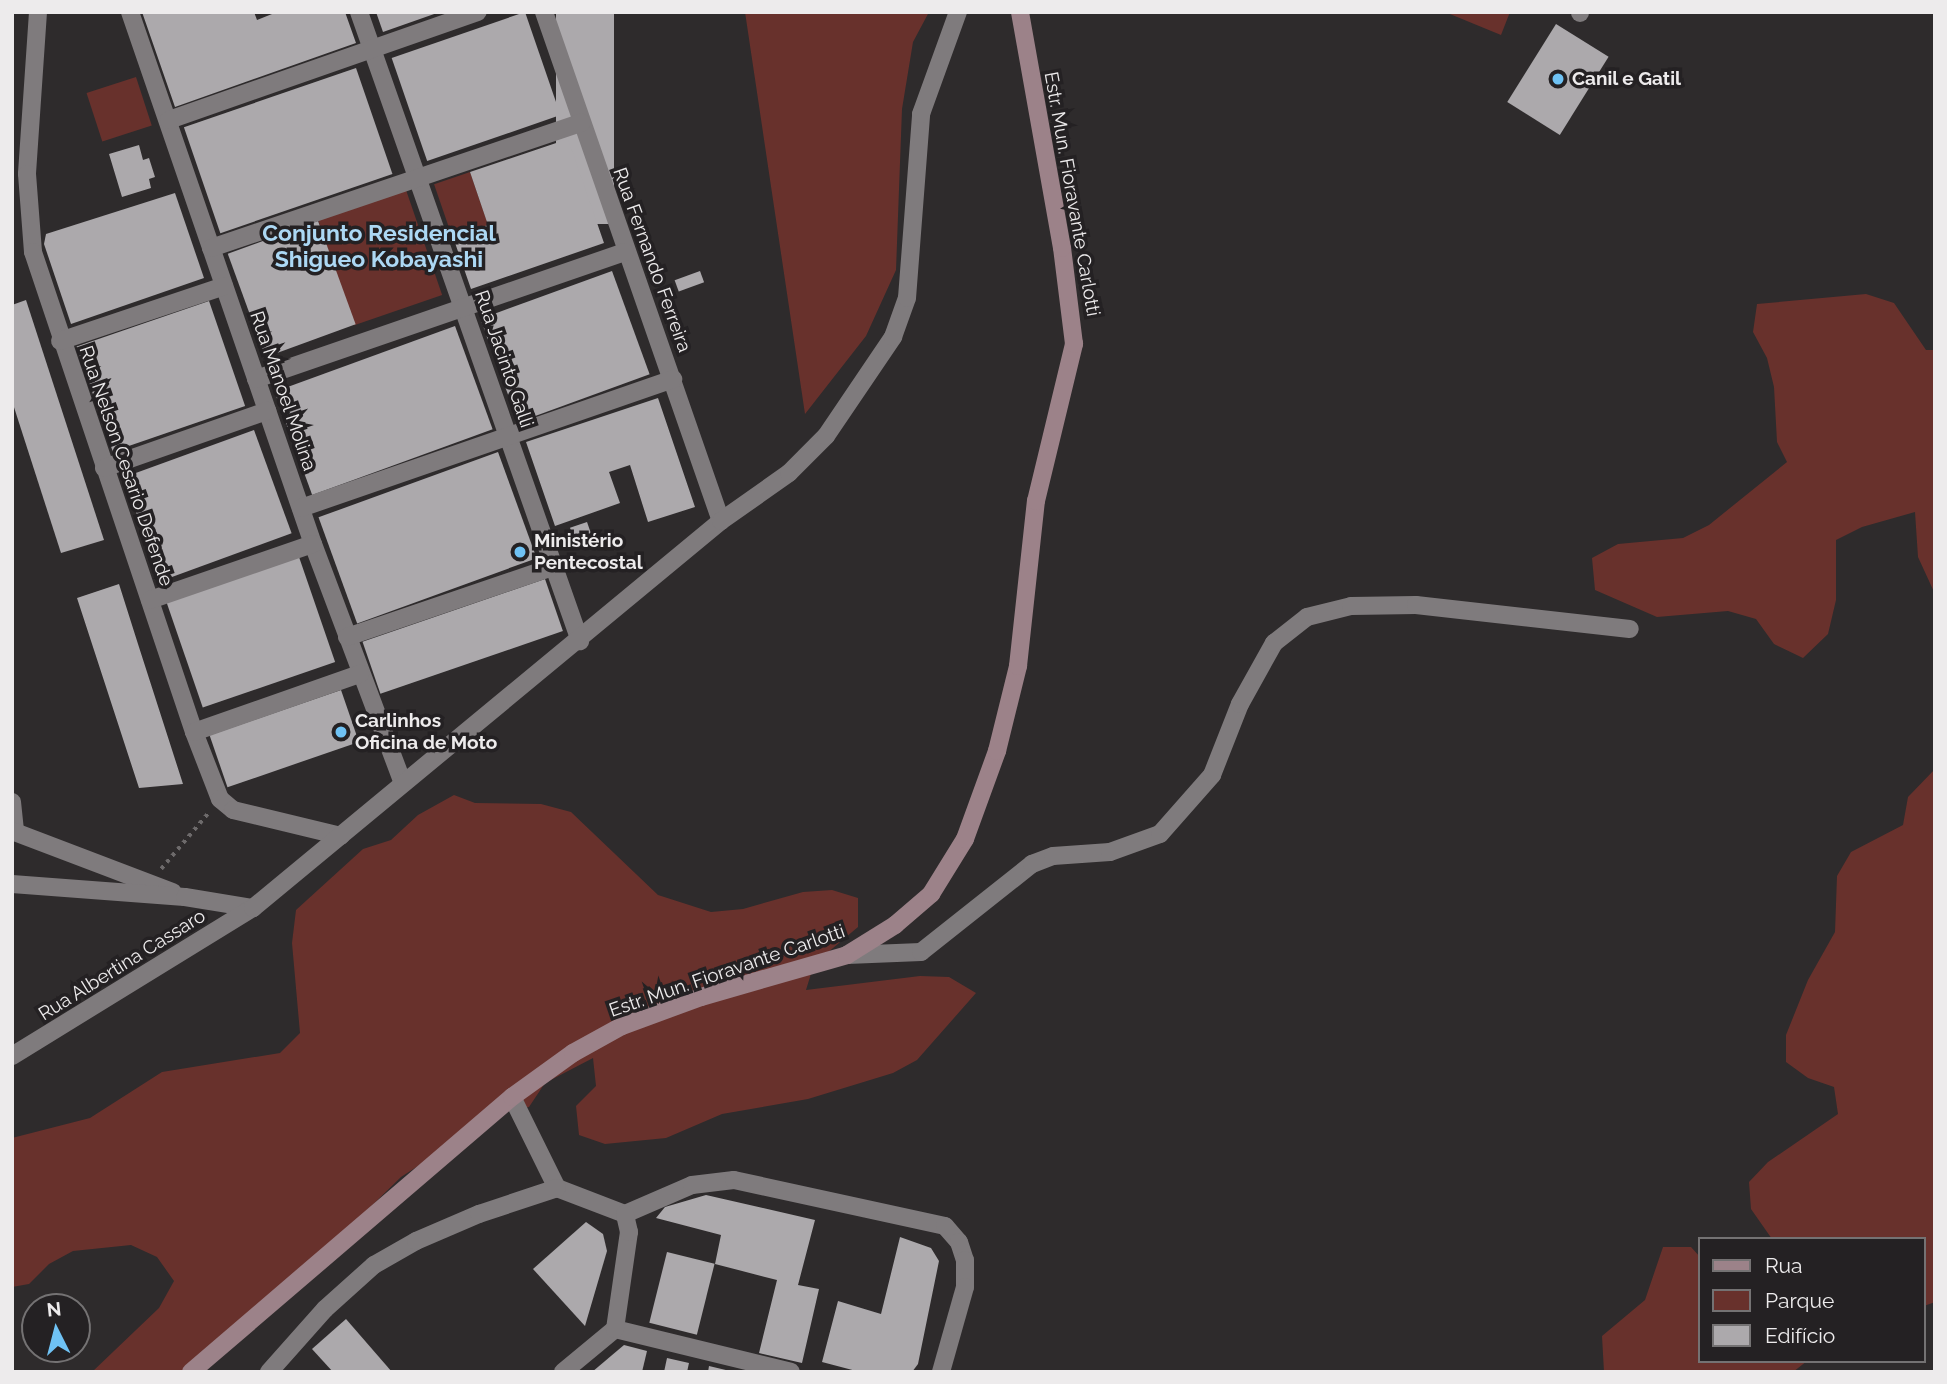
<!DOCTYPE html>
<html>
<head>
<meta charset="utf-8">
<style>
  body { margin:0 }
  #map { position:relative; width:1947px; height:1384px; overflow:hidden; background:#2e2b2c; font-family:Raleway,sans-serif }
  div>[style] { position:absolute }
  .green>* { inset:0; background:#68312c; transform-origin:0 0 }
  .building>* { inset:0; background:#aca9ac; transform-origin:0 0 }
  .path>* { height:3.5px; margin-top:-1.75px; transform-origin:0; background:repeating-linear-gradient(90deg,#6d6a6b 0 3.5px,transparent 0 8.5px) }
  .street>* { height:18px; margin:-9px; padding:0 9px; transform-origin:9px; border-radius:9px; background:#7f7b7d }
  .secondary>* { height:18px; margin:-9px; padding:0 9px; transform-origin:9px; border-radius:9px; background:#9c8289 }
  .dots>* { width:19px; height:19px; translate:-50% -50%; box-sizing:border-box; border:4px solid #242123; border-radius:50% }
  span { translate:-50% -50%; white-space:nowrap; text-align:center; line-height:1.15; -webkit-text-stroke:7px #242123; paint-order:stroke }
  .poi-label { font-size:19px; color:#edebec; font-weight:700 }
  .left { translate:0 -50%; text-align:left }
  .street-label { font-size:19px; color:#edebec }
  .quarter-label { font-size:23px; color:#acd8f4; font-weight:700 }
  .frame { position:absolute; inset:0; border:14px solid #edebec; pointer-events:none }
  .legend { position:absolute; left:1698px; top:1237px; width:228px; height:126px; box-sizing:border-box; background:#242123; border:2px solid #747273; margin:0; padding:9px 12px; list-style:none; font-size:21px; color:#edebec }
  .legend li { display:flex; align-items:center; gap:14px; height:35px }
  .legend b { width:35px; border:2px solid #747273 }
  .north { position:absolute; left:21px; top:1293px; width:70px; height:70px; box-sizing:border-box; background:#242123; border:2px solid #747273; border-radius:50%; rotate:354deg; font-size:19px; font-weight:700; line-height:28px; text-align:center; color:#edebec }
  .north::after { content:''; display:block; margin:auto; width:24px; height:32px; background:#6fc2f4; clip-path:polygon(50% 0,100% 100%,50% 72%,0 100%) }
</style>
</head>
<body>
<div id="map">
  <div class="green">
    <div style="clip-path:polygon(745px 12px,929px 12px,913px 42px,902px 109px,896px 270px,866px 336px,805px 414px)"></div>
    <div style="clip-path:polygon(1445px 12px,1510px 12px,1501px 35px)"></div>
    <div style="left:136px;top:77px;width:51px;height:52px;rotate:72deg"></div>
    <div style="left:470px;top:172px;width:56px;height:38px;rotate:71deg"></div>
    <div style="left:406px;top:190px;width:111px;height:93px;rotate:71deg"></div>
    <div style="clip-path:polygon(1866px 294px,1894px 303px,1926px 350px,1935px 350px,1935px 594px,1918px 557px,1915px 512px,1862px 527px,1836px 540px,1836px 600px,1828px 634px,1803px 658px,1774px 644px,1756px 619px,1728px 611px,1657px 617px,1595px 590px,1592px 558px,1618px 544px,1683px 538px,1709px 525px,1787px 462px,1777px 442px,1774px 387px,1767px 358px,1753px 332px,1757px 304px)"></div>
    <div style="clip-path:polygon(1935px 769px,1935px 1302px,1924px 1306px,1924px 1239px,1772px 1239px,1751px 1209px,1749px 1182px,1768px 1162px,1838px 1114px,1834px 1087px,1808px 1078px,1786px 1062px,1786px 1035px,1808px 980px,1835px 932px,1837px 876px,1851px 852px,1903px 825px,1908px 797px)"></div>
    <div style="clip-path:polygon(454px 795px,475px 803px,541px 804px,571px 812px,658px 895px,711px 912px,743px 909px,803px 892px,832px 890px,858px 898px,858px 927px,814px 964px,806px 990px,920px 976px,949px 977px,976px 993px,917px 1060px,893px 1073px,808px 1099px,722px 1114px,666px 1138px,605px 1144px,579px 1135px,576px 1106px,596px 1086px,593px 1058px,545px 1083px,529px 1107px,500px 1113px,401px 1177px,202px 1372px,92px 1372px,159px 1308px,174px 1281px,157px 1257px,131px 1245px,73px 1251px,49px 1264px,29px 1284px,12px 1287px,12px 1138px,90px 1118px,162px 1072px,280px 1053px,300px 1033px,292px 943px,296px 910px,363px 849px,391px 840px,418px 815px)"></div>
    <div style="clip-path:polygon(1663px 1247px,1691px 1247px,1700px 1257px,1700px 1361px,1807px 1361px,1793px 1372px,1604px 1372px,1602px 1336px,1645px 1300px)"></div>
  </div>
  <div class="building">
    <div style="clip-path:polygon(142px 12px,254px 12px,257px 20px,277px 12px,345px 12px,356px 43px,175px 107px)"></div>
    <div style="clip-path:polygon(376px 12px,437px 12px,437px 13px,383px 32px)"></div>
    <div style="left:525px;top:12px;width:109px;height:141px;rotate:71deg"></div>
    <div style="left:556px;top:12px;width:58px;height:212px"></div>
    <div style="left:1556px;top:24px;width:62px;height:92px;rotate:32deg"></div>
    <div style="left:356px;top:68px;width:112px;height:182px;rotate:71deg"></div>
    <div style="clip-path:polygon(568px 139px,604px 243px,471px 289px,453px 237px,488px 225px,470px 172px)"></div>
    <div style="clip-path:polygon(139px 145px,143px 160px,149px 158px,155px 177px,149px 179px,151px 188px,122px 197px,109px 154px)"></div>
    <div style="clip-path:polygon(175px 193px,204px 278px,71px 324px,44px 244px,46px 234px)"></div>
    <div style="left:318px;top:221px;width:110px;height:96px;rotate:70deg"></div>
    <div style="left:612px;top:271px;width:110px;height:140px;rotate:70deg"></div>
    <div style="left:700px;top:271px;width:12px;height:27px;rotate:70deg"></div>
    <div style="clip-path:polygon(26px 300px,104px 540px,61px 553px,12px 401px,12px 305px)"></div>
    <div style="left:209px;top:301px;width:111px;height:140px;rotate:71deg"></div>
    <div style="left:455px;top:326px;width:110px;height:192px;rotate:70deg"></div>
    <div style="clip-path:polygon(658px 398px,695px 507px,648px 522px,630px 465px,609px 472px,620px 503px,555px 526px,526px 442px)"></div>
    <div style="left:254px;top:430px;width:110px;height:139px;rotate:70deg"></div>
    <div style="left:498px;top:452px;width:113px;height:191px;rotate:70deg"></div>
    <div style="left:587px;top:522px;width:21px;height:18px;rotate:71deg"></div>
    <div style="left:299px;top:557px;width:111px;height:140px;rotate:71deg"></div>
    <div style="left:545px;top:579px;width:55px;height:193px;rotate:71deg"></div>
    <div style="clip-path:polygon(119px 584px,138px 644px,183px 784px,139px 788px,77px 598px)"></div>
    <div style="left:341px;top:690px;width:55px;height:139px;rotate:71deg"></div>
    <div style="clip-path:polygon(706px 1195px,815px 1220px,798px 1285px,819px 1289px,802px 1363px,759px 1353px,777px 1280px,715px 1264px,721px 1235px,656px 1218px,665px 1207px)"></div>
    <div style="clip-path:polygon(586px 1222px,603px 1234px,607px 1251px,585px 1326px,533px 1269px)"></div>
    <div style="clip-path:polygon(900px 1237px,931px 1248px,939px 1261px,918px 1364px,912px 1372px,860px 1372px,822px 1362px,838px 1301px,881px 1314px)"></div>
    <div style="left:667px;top:1252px;width:49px;height:73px;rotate:14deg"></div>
    <div style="clip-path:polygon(346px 1319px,392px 1372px,333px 1372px,312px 1349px)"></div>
    <div style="clip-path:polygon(624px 1345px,647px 1351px,642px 1372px,592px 1372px)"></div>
    <div style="clip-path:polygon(667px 1358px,689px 1363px,687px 1372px,664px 1372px)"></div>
    <div style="clip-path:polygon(709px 1366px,730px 1371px,730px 1372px,708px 1372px)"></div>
  </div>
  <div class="path">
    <div style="left:161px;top:869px;width:76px;rotate:-49.8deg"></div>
  </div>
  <div class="street">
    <div style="left:38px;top:12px;width:162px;rotate:93.9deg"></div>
    <div style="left:27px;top:174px;width:78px;rotate:85.6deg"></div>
    <div style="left:33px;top:252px;width:506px;rotate:71.46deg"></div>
    <div style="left:194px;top:732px;width:72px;rotate:68.8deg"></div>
    <div style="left:220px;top:799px;width:17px;rotate:40deg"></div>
    <div style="left:233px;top:810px;width:111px;rotate:13.5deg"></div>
    <div style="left:130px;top:12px;width:563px;rotate:71.02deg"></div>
    <div style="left:313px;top:544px;width:253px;rotate:69.4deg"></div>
    <div style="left:359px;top:12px;width:667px;rotate:70.64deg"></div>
    <div style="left:544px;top:12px;width:539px;rotate:70.83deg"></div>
    <div style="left:1580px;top:13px;width:1px;rotate:-90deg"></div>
    <div style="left:169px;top:120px;width:327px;rotate:-19.3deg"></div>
    <div style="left:211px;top:248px;width:391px;rotate:-18.7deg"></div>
    <div style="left:60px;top:341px;width:173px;rotate:-18.5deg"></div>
    <div style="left:256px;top:379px;width:390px;rotate:-19deg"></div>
    <div style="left:104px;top:468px;width:173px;rotate:-19.3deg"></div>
    <div style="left:301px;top:508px;width:394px;rotate:-19.1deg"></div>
    <div style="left:150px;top:600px;width:172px;rotate:-19deg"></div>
    <div style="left:347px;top:637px;width:218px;rotate:-18.8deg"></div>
    <div style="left:194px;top:732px;width:176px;rotate:-19.3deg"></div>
    <div style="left:12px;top:802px;width:30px;rotate:84deg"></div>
    <div style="left:12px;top:831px;width:172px;rotate:20.8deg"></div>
    <div style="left:12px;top:884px;width:173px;rotate:4.3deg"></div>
    <div style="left:185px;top:897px;width:69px;rotate:9.2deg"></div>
    <div style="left:847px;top:955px;width:74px;rotate:-2.3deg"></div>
    <div style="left:921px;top:952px;width:142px;rotate:-38.4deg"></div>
    <div style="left:1032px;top:864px;width:22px;rotate:-21deg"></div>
    <div style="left:1053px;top:856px;width:57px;rotate:-4deg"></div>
    <div style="left:1110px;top:852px;width:53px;rotate:-19.8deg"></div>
    <div style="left:1160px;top:834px;width:79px;rotate:-48.6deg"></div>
    <div style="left:1212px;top:775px;width:76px;rotate:-68.5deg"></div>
    <div style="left:1240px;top:704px;width:70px;rotate:-60.9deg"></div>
    <div style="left:1274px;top:643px;width:42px;rotate:-38.2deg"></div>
    <div style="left:1307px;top:617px;width:45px;rotate:-14deg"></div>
    <div style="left:1351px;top:606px;width:65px;rotate:-0.9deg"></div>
    <div style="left:1416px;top:605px;width:215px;rotate:6.4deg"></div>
    <div style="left:12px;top:1056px;width:283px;rotate:-31.6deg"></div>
    <div style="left:253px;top:908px;width:607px;rotate:-39.59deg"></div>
    <div style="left:721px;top:521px;width:83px;rotate:-35.2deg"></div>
    <div style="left:789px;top:473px;width:52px;rotate:-45deg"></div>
    <div style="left:826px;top:436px;width:120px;rotate:-55.9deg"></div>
    <div style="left:893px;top:337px;width:41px;rotate:-70.3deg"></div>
    <div style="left:907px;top:298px;width:185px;rotate:-85.6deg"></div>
    <div style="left:921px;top:114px;width:109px;rotate:-70.1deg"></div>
    <div style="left:512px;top:1097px;width:102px;rotate:63.7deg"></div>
    <div style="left:557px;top:1188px;width:73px;rotate:20.9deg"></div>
    <div style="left:625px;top:1214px;width:73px;rotate:-23.4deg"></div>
    <div style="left:692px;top:1185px;width:42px;rotate:-6.8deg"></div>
    <div style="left:734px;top:1180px;width:216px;rotate:12.3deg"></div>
    <div style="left:945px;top:1226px;width:21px;rotate:49deg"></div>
    <div style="left:959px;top:1242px;width:19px;rotate:72deg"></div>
    <div style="left:965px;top:1260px;width:27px;rotate:90deg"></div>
    <div style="left:965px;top:1287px;width:88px;rotate:105.8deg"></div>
    <div style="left:615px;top:1329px;width:181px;rotate:13.7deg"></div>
    <div style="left:269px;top:1372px;width:84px;rotate:-48.4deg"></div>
    <div style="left:325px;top:1309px;width:66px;rotate:-41.9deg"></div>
    <div style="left:374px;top:1265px;width:48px;rotate:-29.7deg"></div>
    <div style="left:416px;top:1241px;width:69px;rotate:-23.2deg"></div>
    <div style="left:479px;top:1214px;width:82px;rotate:-18.4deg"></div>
    <div style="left:563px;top:1372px;width:67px;rotate:-39.6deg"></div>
    <div style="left:615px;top:1329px;width:98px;rotate:-81.8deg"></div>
    <div style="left:629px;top:1232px;width:18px;rotate:-103deg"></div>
  </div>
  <div class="secondary">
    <div style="left:191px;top:1372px;width:423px;rotate:-40.6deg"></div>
    <div style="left:512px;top:1097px;width:75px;rotate:-35.8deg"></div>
    <div style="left:573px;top:1053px;width:56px;rotate:-28.9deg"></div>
    <div style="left:622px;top:1026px;width:84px;rotate:-20.2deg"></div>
    <div style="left:701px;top:997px;width:152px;rotate:-16deg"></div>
    <div style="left:847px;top:955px;width:57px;rotate:-32deg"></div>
    <div style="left:895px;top:925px;width:48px;rotate:-40.7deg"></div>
    <div style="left:931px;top:894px;width:65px;rotate:-58.3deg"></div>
    <div style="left:965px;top:839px;width:94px;rotate:-70deg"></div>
    <div style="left:997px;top:751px;width:88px;rotate:-76.1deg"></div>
    <div style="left:1018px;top:666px;width:166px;rotate:-83.8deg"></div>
    <div style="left:1036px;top:501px;width:162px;rotate:-76.4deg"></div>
    <div style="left:1074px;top:344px;width:97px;rotate:-97.1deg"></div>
    <div style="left:1062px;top:248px;width:240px;rotate:-100.1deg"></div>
  </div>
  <div class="dots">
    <div style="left:1558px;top:79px;background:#6fc2f4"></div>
    <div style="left:520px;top:552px;background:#6fc2f4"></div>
    <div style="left:341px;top:732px;background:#6fc2f4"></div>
  </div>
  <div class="poi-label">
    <span class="left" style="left:1572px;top:79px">Canil e Gatil</span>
    <span class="left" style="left:534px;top:552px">Ministério<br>Pentecostal</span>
    <span class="left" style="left:355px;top:732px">Carlinhos<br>Oficina de Moto</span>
  </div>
  <div class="street-label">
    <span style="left:1072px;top:194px;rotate:80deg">Estr. Mun. Fioravante Carlotti</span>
    <span style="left:652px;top:260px;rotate:70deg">Rua Fernando Ferreira</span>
    <span style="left:504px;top:359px;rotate:71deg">Rua Jacinto Galli</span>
    <span style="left:283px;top:391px;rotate:71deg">Rua Manoel Molina</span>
    <span style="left:126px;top:466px;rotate:71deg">Rua Nelson Cesario Defende</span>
    <span style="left:122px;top:965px;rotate:-32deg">Rua Albertina Cassaro</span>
    <span style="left:727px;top:971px;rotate:-19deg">Estr. Mun. Fioravante Carlotti</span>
  </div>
  <div class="quarter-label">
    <span style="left:379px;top:246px">Conjunto Residencial<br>Shigueo Kobayashi</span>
  </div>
  <div class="frame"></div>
  <ul class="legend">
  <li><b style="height:9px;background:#9c8289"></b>Rua</li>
  <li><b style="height:19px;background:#68312c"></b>Parque</li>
  <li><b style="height:19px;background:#aca9ac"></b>Edifício</li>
  </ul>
  <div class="north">N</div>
</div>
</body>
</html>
